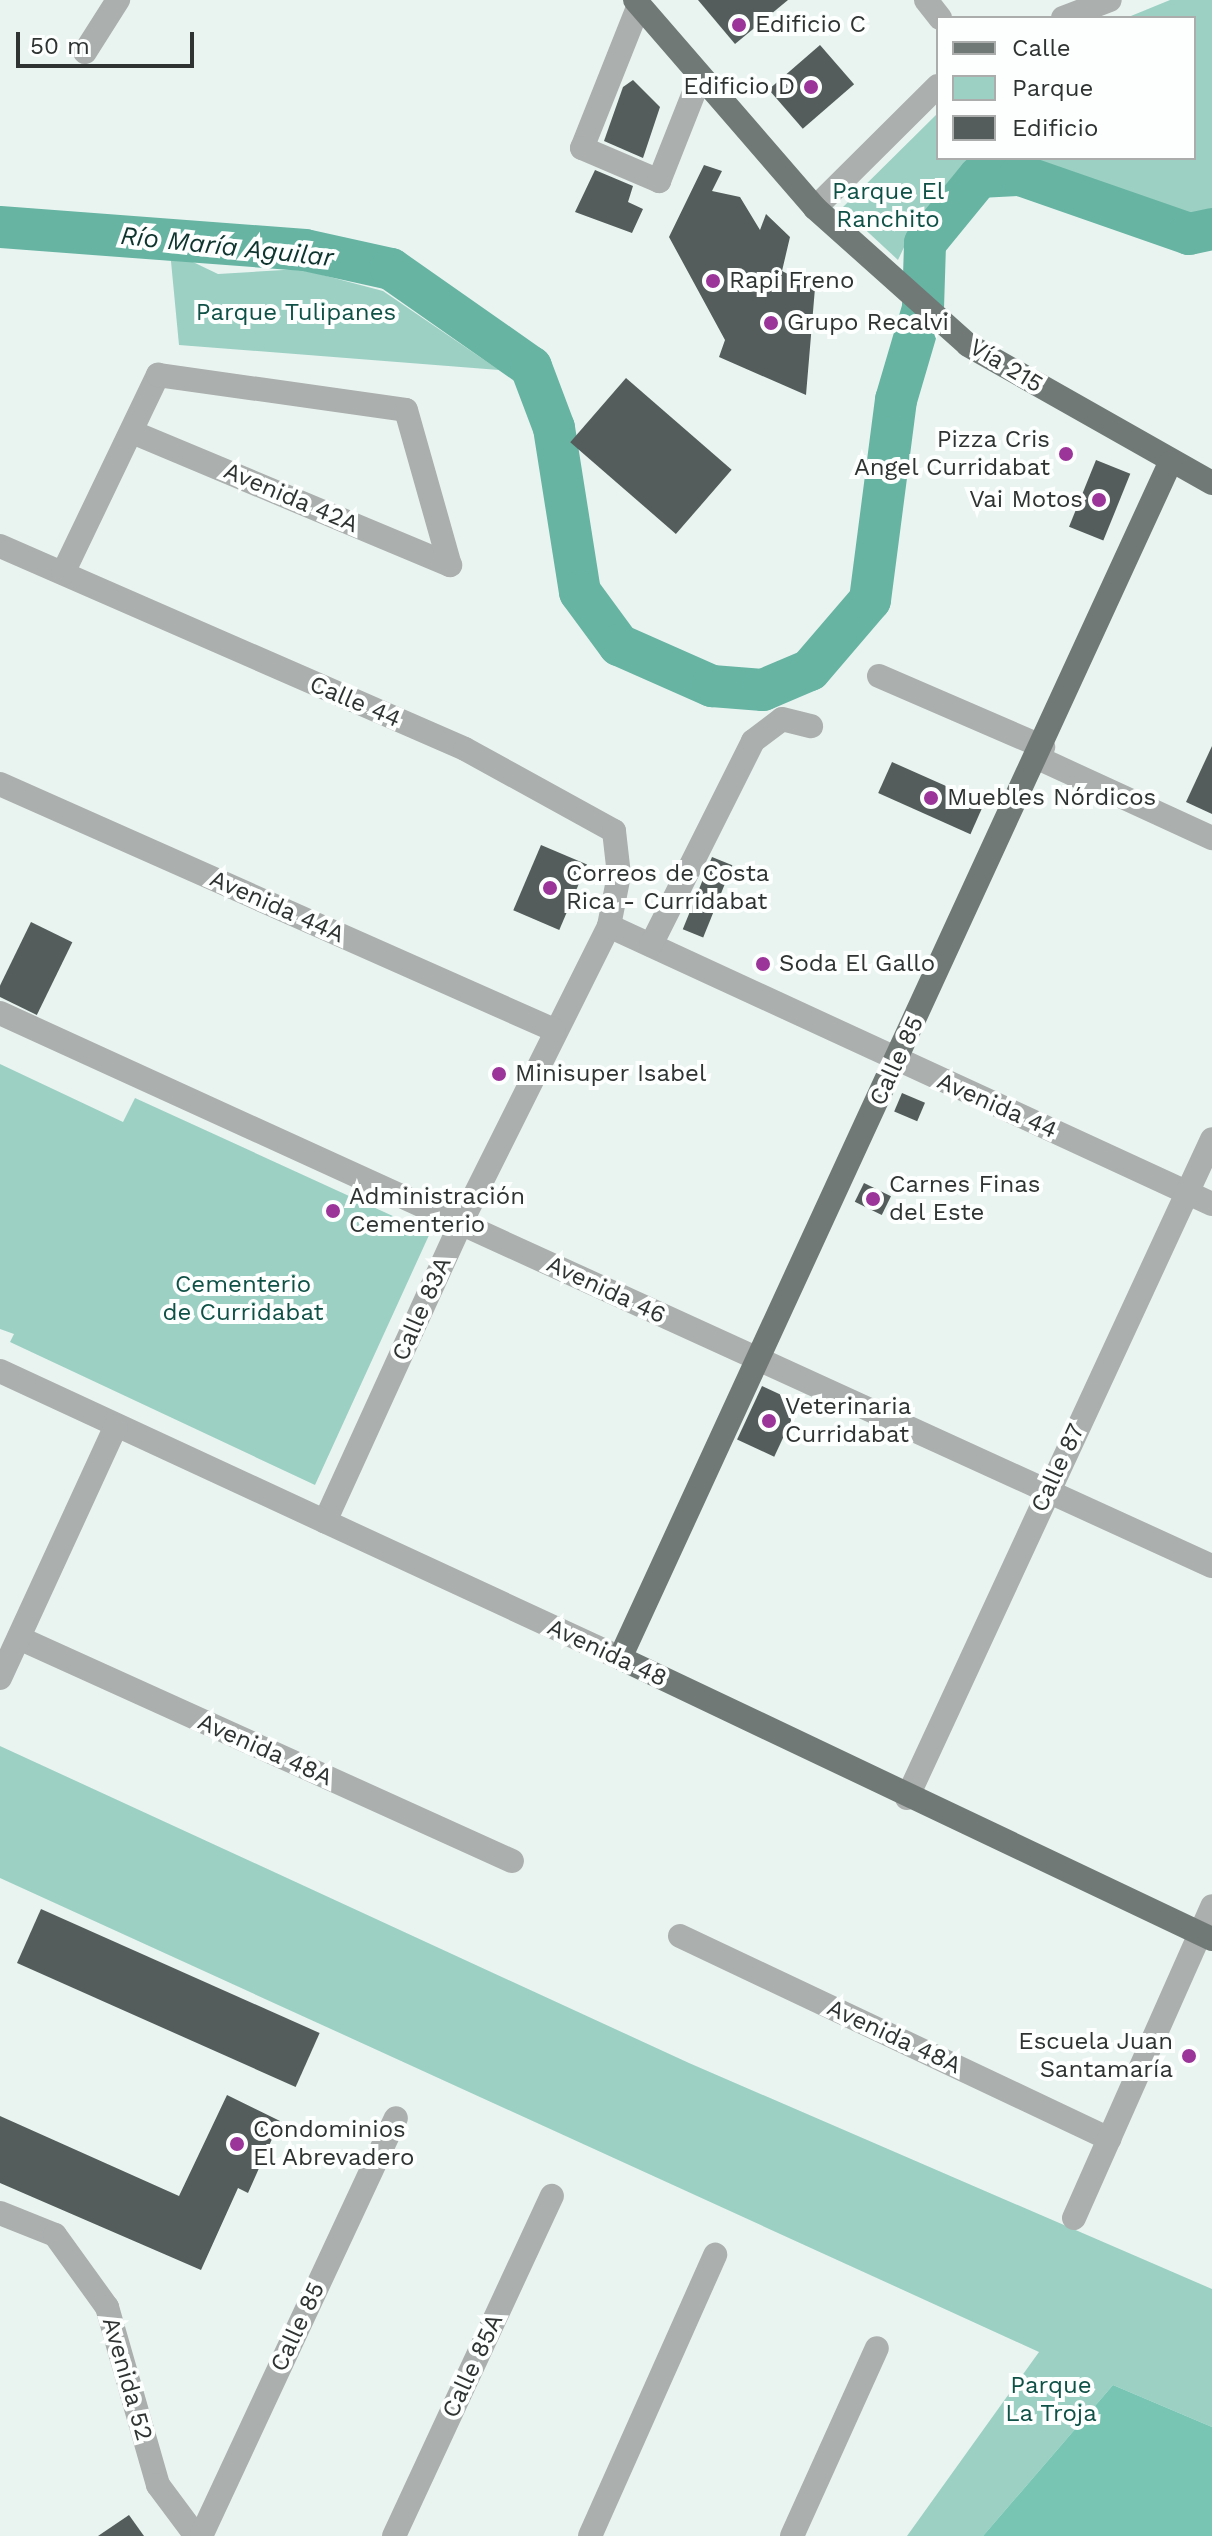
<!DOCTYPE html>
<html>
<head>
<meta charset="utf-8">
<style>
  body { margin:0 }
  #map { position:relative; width:1212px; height:2536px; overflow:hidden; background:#e9f4f1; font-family:"Work Sans",sans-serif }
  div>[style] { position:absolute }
  .green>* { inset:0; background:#9cd0c3 }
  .forest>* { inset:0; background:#78c5b4 }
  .river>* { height:42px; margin:-21px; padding:0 21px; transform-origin:21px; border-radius:21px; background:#67b4a3 }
  .building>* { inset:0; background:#545d5b; transform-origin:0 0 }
  .minor>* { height:24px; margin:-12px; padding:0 12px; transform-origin:12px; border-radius:12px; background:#abafae }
  .major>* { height:24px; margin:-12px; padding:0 12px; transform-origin:12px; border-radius:12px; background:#717977 }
  .dots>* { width:22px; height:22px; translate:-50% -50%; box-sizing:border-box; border:4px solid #fcfffe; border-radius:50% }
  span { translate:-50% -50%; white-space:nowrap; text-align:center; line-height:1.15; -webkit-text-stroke:8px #fcfffe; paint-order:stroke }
  .poi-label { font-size:24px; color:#2f3332 }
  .left { translate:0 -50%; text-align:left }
  .right { translate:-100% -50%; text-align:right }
  .park-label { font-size:24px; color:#0f5146 }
  .street-label { font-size:24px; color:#2f3332 }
  .water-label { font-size:26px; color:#0e342d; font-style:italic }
  .legend { position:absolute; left:936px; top:16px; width:260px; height:144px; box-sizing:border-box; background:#fcfffe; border:2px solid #aaadac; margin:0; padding:10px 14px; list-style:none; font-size:24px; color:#2f3332 }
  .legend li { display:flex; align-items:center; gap:16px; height:40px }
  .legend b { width:40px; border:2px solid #aaadac }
  .scale { position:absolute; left:16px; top:32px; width:178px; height:36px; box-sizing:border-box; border:4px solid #2f3332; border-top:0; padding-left:10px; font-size:24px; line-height:28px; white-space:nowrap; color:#2f3332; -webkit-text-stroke:6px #fcfffe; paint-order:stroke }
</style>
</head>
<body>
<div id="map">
  <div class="green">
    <div style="clip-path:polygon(1170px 0,1212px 0,1212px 210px,1189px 216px,1023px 158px,1194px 158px,1194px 18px,1126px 18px)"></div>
    <div style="clip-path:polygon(938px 113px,938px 158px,973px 158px,915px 224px,898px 260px,842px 208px)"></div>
    <div style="clip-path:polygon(170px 251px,218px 274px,300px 269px,383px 291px,499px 370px,179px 345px)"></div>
    <div style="clip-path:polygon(0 1064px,123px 1122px,135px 1098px,430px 1233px,315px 1485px,10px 1342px,14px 1334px,0 1329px)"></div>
    <div style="clip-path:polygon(0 1746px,689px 2063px,1212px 2289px,1212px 2427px,1113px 2385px,983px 2536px,907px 2536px,1039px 2352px,0 1878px)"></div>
  </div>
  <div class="forest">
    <div style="clip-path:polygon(1113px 2385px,1212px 2427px,1212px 2536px,983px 2536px)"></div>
  </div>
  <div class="river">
    <div style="left:0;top:227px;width:306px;rotate:4.3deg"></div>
    <div style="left:305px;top:250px;width:88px;rotate:12.5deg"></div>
    <div style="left:391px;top:269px;width:171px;rotate:35deg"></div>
    <div style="left:531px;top:367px;width:65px;rotate:69.3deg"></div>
    <div style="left:554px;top:428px;width:166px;rotate:81deg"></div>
    <div style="left:580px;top:592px;width:66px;rotate:53.7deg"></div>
    <div style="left:619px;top:645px;width:102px;rotate:23.8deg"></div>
    <div style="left:712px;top:686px;width:51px;rotate:4.5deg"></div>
    <div style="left:763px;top:690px;width:51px;rotate:-23.1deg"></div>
    <div style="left:810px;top:670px;width:92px;rotate:-49.4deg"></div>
    <div style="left:870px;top:600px;width:202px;rotate:-82.6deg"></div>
    <div style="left:896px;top:400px;width:96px;rotate:-73.6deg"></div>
    <div style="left:923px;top:308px;width:65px;rotate:-88.2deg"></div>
    <div style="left:925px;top:243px;width:85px;rotate:-50.7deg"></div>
    <div style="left:979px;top:177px;width:41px;rotate:-2.8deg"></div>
    <div style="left:1020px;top:175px;width:179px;rotate:19.2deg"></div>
    <div style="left:1189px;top:234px;width:24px;rotate:-12deg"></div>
  </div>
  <div class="building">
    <div style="clip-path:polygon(698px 0,788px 0,735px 44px)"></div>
    <div style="left:820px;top:45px;width:52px;height:68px;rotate:49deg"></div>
    <div style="clip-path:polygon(633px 80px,660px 107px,643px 158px,604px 141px,623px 87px)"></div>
    <div style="clip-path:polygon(704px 165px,722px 171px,712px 191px,740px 197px,760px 230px,766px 214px,790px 237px,782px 271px,815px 288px,806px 395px,719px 357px,725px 340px,669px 237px)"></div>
    <div style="clip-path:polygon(595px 170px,633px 186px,628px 202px,643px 209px,632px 233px,575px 212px)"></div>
    <div style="left:626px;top:378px;width:140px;height:85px;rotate:41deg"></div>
    <div style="left:1096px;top:460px;width:37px;height:72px;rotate:22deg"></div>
    <div style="clip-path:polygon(1212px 746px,1212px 814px,1186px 802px)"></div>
    <div style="left:892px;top:762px;width:101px;height:34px;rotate:24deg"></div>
    <div style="left:541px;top:845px;width:50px;height:71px;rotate:23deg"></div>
    <div style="left:712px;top:857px;width:22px;height:78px;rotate:22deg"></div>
    <div style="left:31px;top:922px;width:46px;height:81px;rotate:26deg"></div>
    <div style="left:902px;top:1093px;width:25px;height:20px;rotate:23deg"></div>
    <div style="left:864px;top:1183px;width:30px;height:21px;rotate:26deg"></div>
    <div style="left:762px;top:1386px;width:41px;height:59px;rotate:25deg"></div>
    <div style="left:41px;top:1909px;width:305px;height:59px;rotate:24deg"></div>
    <div style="clip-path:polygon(227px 2095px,280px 2121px,248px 2193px,238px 2188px,201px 2270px,0 2183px,0 2116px,179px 2196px)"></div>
    <div style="clip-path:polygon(129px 2515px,144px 2536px,98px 2536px)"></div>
  </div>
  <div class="minor">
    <div style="left:926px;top:0;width:23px;rotate:52deg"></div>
    <div style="left:639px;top:5px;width:154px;rotate:111.7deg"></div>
    <div style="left:582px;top:148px;width:84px;rotate:23.2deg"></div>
    <div style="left:659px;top:181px;width:109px;rotate:-68.4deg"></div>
    <div style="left:1063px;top:18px;width:50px;rotate:-21deg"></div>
    <div style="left:85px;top:52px;width:62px;rotate:-57.6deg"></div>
    <div style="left:815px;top:208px;width:173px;rotate:-44.8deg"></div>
    <div style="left:132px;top:432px;width:345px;rotate:22.7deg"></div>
    <div style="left:0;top:546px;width:507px;rotate:23.58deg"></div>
    <div style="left:465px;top:749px;width:170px;rotate:28.8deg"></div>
    <div style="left:614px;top:831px;width:44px;rotate:83.5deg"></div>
    <div style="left:619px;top:875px;width:52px;rotate:101.1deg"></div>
    <div style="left:609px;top:926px;width:332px;rotate:116.5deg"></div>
    <div style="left:461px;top:1223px;width:328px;rotate:114.5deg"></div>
    <div style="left:63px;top:573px;width:220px;rotate:-64.4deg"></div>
    <div style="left:158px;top:375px;width:250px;rotate:8deg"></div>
    <div style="left:406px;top:410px;width:161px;rotate:74.2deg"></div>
    <div style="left:879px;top:676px;width:179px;rotate:23.4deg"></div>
    <div style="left:1038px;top:758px;width:192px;rotate:24.7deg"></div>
    <div style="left:0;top:784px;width:606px;rotate:23.94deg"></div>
    <div style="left:609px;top:926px;width:664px;rotate:24.75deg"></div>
    <div style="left:651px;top:945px;width:228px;rotate:-63.4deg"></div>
    <div style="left:753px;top:741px;width:36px;rotate:-37deg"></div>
    <div style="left:782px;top:719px;width:30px;rotate:14deg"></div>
    <div style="left:0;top:1013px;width:1332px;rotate:24.53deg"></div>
    <div style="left:0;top:1371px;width:683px;rotate:24.84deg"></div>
    <div style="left:19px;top:1638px;width:541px;rotate:24.34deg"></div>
    <div style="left:0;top:1678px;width:277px;rotate:-65.3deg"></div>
    <div style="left:907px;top:1798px;width:726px;rotate:-65.16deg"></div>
    <div style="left:680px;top:1936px;width:475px;rotate:25.3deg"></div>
    <div style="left:0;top:2213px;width:59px;rotate:21.8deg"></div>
    <div style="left:55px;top:2235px;width:89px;rotate:54.2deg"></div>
    <div style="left:107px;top:2307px;width:185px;rotate:74deg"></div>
    <div style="left:158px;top:2485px;width:64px;rotate:53.3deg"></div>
    <div style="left:1074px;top:2218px;width:341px;rotate:-66.1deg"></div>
    <div style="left:201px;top:2536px;width:461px;rotate:-65deg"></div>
    <div style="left:394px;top:2536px;width:375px;rotate:-65.1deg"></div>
    <div style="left:590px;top:2536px;width:308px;rotate:-66deg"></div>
    <div style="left:792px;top:2536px;width:206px;rotate:-65.7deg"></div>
  </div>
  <div class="major">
    <div style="left:635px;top:0;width:275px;rotate:49.1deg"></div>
    <div style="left:815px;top:208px;width:205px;rotate:41.8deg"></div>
    <div style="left:968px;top:345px;width:280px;rotate:29.5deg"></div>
    <div style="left:1170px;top:463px;width:1315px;rotate:114.71deg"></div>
    <div style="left:620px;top:1658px;width:655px;rotate:25.39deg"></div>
  </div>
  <div class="dots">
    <div style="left:739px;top:25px;background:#9b359a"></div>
    <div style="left:811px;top:87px;background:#9b359a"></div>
    <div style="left:713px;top:281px;background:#9b359a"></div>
    <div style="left:771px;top:323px;background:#9b359a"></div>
    <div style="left:1066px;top:454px;background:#9b359a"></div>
    <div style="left:1099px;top:500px;background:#9b359a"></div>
    <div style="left:931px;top:798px;background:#9b359a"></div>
    <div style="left:550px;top:888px;background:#9b359a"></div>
    <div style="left:763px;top:964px;background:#9b359a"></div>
    <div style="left:499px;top:1074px;background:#9b359a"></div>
    <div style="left:873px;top:1199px;background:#9b359a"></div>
    <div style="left:333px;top:1211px;background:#9b359a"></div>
    <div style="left:769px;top:1421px;background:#9b359a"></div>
    <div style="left:1189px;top:2056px;background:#9b359a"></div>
    <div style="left:237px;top:2144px;background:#9b359a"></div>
  </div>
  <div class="poi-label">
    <span class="left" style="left:755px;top:25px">Edificio C</span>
    <span class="right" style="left:795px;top:87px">Edificio D</span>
    <span class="left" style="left:729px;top:281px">Rapi Freno</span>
    <span class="left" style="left:787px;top:323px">Grupo Recalvi</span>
    <span class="right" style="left:1050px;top:454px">Pizza Cris<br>Angel Curridabat</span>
    <span class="right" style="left:1083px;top:500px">Vai Motos</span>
    <span class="left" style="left:947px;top:798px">Muebles Nórdicos</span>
    <span class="left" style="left:566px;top:888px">Correos de Costa<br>Rica - Curridabat</span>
    <span class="left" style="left:779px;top:964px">Soda El Gallo</span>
    <span class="left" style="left:515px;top:1074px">Minisuper Isabel</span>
    <span class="left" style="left:889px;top:1199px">Carnes Finas<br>del Este</span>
    <span class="left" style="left:349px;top:1211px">Administración<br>Cementerio</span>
    <span class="left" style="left:785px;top:1421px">Veterinaria<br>Curridabat</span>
    <span class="right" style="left:1173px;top:2056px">Escuela Juan<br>Santamaría</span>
    <span class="left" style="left:253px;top:2144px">Condominios<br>El Abrevadero</span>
  </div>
  <div class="park-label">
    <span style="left:888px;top:206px">Parque El<br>Ranchito</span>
    <span style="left:296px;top:313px">Parque Tulipanes</span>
    <span style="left:243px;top:1299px">Cementerio<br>de Curridabat</span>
    <span style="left:1051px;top:2400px">Parque<br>La Troja</span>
  </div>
  <div class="street-label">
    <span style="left:1006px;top:366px;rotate:31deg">Vía 215</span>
    <span style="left:291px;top:498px;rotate:23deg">Avenida 42A</span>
    <span style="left:355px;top:702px;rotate:23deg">Calle 44</span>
    <span style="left:277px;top:907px;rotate:24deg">Avenida 44A</span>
    <span style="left:897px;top:1061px;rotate:-65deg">Calle 85</span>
    <span style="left:997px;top:1106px;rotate:24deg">Avenida 44</span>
    <span style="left:606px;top:1290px;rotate:25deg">Avenida 46</span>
    <span style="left:422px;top:1309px;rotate:-66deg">Calle 83A</span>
    <span style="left:1058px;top:1468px;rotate:-65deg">Calle 87</span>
    <span style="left:607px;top:1653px;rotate:25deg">Avenida 48</span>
    <span style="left:265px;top:1750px;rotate:24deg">Avenida 48A</span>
    <span style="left:894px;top:2037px;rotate:25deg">Avenida 48A</span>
    <span style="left:298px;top:2327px;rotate:-65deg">Calle 85</span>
    <span style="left:473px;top:2366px;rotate:-65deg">Calle 85A</span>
    <span style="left:127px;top:2379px;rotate:74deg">Avenida 52</span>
  </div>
  <div class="water-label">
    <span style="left:227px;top:247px;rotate:6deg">Río María Aguilar</span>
  </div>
  <ul class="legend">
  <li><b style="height:10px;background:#717977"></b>Calle</li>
  <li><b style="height:22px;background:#9cd0c3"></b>Parque</li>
  <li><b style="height:22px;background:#545d5b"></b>Edificio</li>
  </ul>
  <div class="scale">50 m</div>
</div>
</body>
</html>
